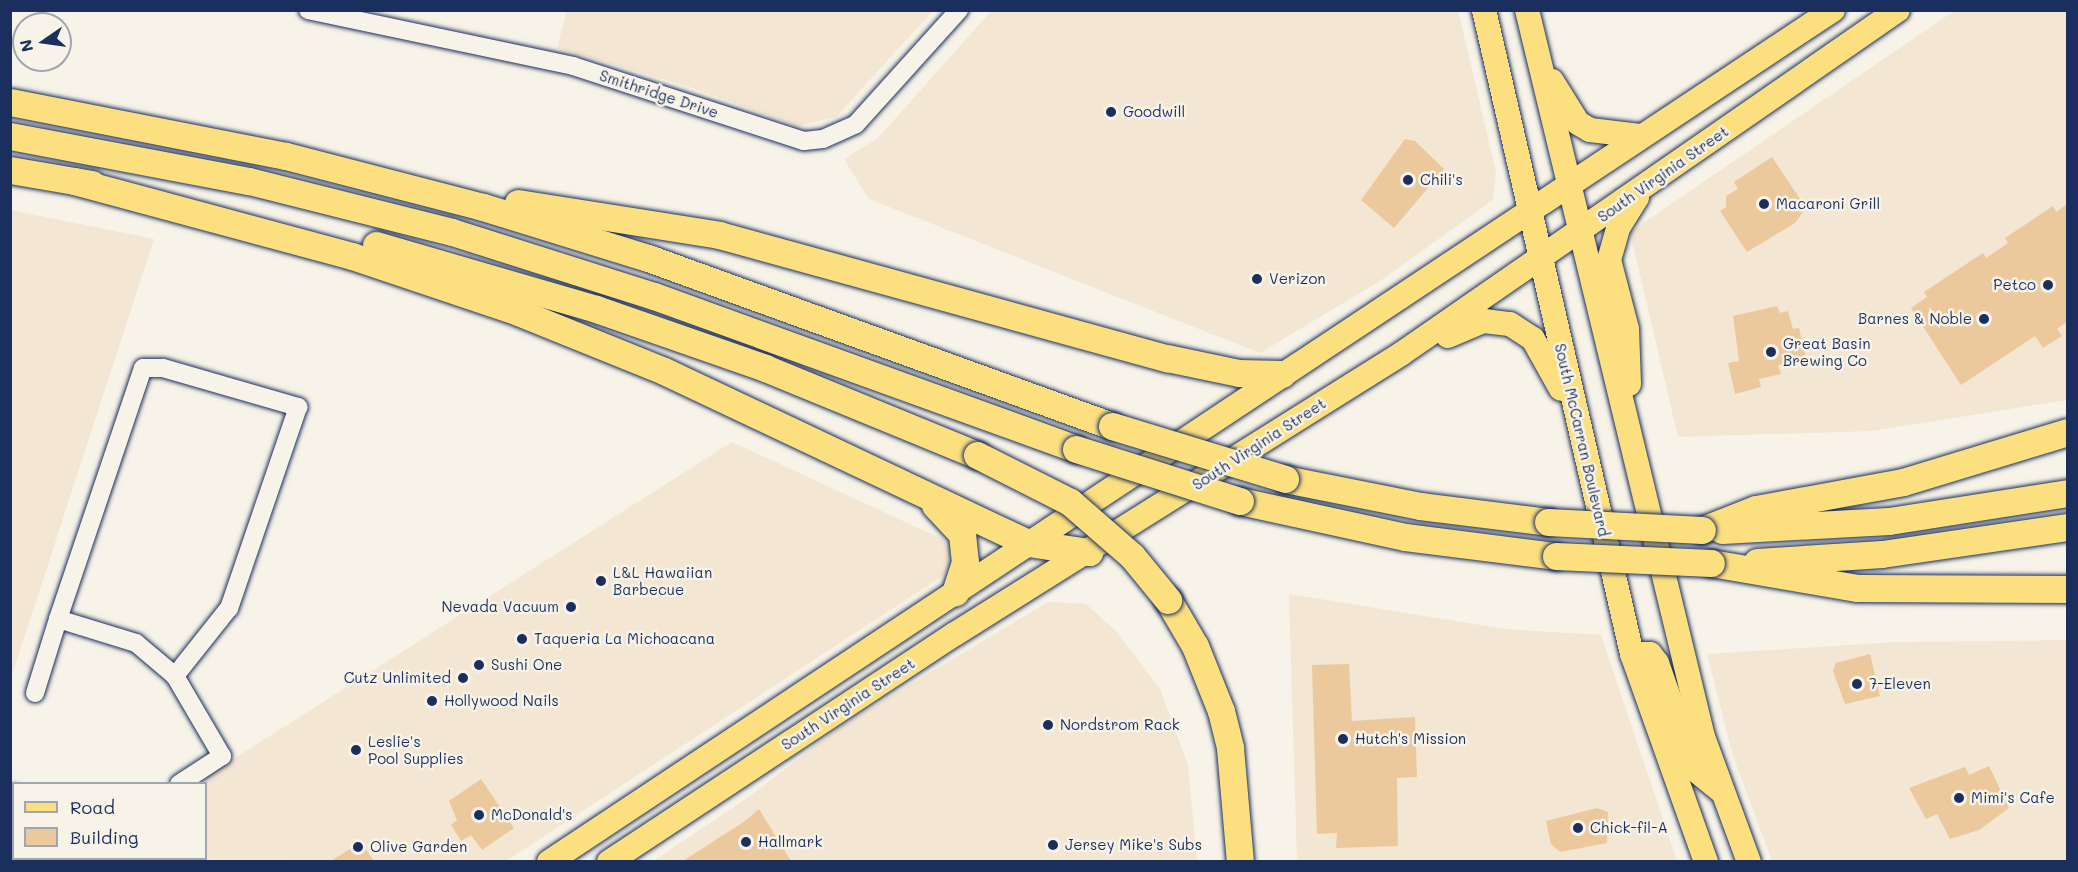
<!DOCTYPE html>
<html>
<head>
<meta charset="utf-8">
<style>
  body { margin:0 }
  #map { position:relative; width:2078px; height:872px; overflow:hidden; background:#f7f3e8; font-family:Mali,sans-serif }
  div>[style] { position:absolute }
  .built>* { inset:0; background:#f3e6d2 }
  .building>* { inset:0; background:#ebc99d }
  .roads { filter:drop-shadow(0 0 2px #1b2f5e) drop-shadow(0 0 2px #1b2f5e) }
  .minor>* { height:18px; margin:-9px; padding:0 9px; transform-origin:9px; border-radius:9px; background:#f7f3e8 }
  .major>* { height:24px; margin:-12px; padding:0 12px; transform-origin:12px; border-radius:12px; background:#fce080 }
  .highway>* { height:27px; margin:-13.5px; padding:0 13.5px; transform-origin:13.5px; border-radius:13.5px; background:#fce080 }
  .bridges { filter:drop-shadow(0 0 2px #1b2f5e) drop-shadow(0 0 2px #1b2f5e) }
  .highway-bridge>* { height:27px; margin:-13.5px; padding:0 13.5px; transform-origin:13.5px; border-radius:13.5px; background:#fce080 }
  .dots>* { width:16px; height:16px; translate:-50% -50%; box-sizing:border-box; border:3px solid #f7f3e8; border-radius:50% }
  span { translate:-50% -50%; white-space:nowrap; text-align:center; line-height:1.15; -webkit-text-stroke:5px #f7f3e8; paint-order:stroke }
  .street-label { font-size:15px; color:#1b2f5e }
  .poi-label { font-size:15px; color:#1b2f5e }
  .left { translate:0 -50%; text-align:left }
  .right { translate:-100% -50%; text-align:right }
  .frame { position:absolute; inset:0; border:12px solid #1b2f5e; pointer-events:none }
  .legend { position:absolute; left:12px; top:782px; width:195px; height:78px; box-sizing:border-box; background:#f7f3e8; border:2px solid #9fa5b1; margin:0; padding:8px 10px; list-style:none; font-size:18px; color:#1b2f5e }
  .legend li { display:flex; align-items:center; gap:12px; height:30px }
  .legend b { width:30px; border:2px solid #9fa5b1 }
  .north { position:absolute; left:12px; top:12px; width:60px; height:60px; box-sizing:border-box; background:#f7f3e8; border:2px solid #9fa5b1; border-radius:50%; rotate:257deg; font-size:16px; font-weight:700; line-height:24px; text-align:center; color:#1b2f5e }
  .north::after { content:''; display:block; margin:auto; width:21px; height:27px; background:#1b2f5e; clip-path:polygon(50% 0,100% 100%,50% 72%,0 100%) }
</style>
</head>
<body>
<div id="map">
  <div class="built">
    <div style="clip-path:polygon(567px 10px,933px 10px,933px 11px,836px 117px,797px 126px,690px 87px,557px 48px)"></div>
    <div style="clip-path:polygon(1458px 10px,1496px 172px,1493px 200px,1380px 281px,1260px 353px,869px 199px,844px 159px,878px 138px,991px 11px)"></div>
    <div style="clip-path:polygon(1954px 11px,2067px 11px,2067px 400px,1871px 431px,1678px 437px,1630px 232px)"></div>
    <div style="clip-path:polygon(11px 210px,154px 239px,11px 678px,10px 210px)"></div>
    <div style="clip-path:polygon(732px 442px,944px 540px,951px 550px,950px 565px,941px 577px,506px 861px,95px 859px,206px 858px,206px 784px,196px 783px)"></div>
    <div style="clip-path:polygon(1289px 594px,1505px 629px,1601px 635px,1677px 861px,1297px 861px)"></div>
    <div style="clip-path:polygon(1048px 602px,1086px 604px,1116px 631px,1160px 689px,1188px 765px,1197px 862px,652px 862px,746px 799px,841px 726px)"></div>
    <div style="clip-path:polygon(2067px 640px,2067px 861px,1772px 861px,1733px 756px,1707px 654px,1897px 642px)"></div>
  </div>
  <div class="building">
    <div style="clip-path:polygon(1405px 139px,1415px 141px,1444px 169px,1394px 228px,1361px 200px)"></div>
    <div style="clip-path:polygon(1772px 157px,1806px 208px,1795px 223px,1747px 252px,1720px 211px,1726px 207px,1726px 196px,1738px 189px,1734px 182px)"></div>
    <div style="clip-path:polygon(2067px 204px,2067px 322px,2057px 329px,2062px 336px,2043px 348px,2035px 336px,1961px 385px,1911px 308px,1927px 297px,1924px 292px,1983px 253px,1986px 258px,2008px 243px,2005px 238px,2053px 206px,2056px 212px)"></div>
    <div style="clip-path:polygon(1777px 306px,1780px 313px,1788px 311px,1793px 329px,1799px 328px,1806px 358px,1778px 365px,1781px 374px,1759px 379px,1761px 387px,1735px 394px,1728px 363px,1739px 361px,1733px 316px)"></div>
    <div style="clip-path:polygon(1870px 654px,1880px 696px,1845px 704px,1833px 671px,1836px 663px)"></div>
    <div style="clip-path:polygon(1349px 664px,1352px 721px,1415px 717px,1417px 777px,1397px 778px,1398px 846px,1336px 848px,1337px 833px,1317px 834px,1312px 665px)"></div>
    <div style="clip-path:polygon(1989px 766px,2009px 808px,1979px 830px,1950px 839px,1937px 814px,1926px 819px,1909px 788px,1965px 767px,1969px 775px)"></div>
    <div style="clip-path:polygon(481px 779px,514px 828px,482px 850px,471px 835px,461px 841px,451px 825px,457px 820px,449px 801px)"></div>
    <div style="clip-path:polygon(1597px 808px,1608px 812px,1607px 843px,1560px 852px,1551px 844px,1546px 821px)"></div>
    <div style="clip-path:polygon(759px 809px,791px 861px,683px 861px,745px 821px)"></div>
    <div style="clip-path:polygon(361px 842px,374px 861px,331px 861px)"></div>
  </div>
  <div class="roads">
    <div class="minor">
      <div style="left:308px;top:10px;width:271px;rotate:11.9deg"></div>
      <div style="left:573px;top:66px;width:243px;rotate:18deg"></div>
      <div style="left:804px;top:141px;width:19px;rotate:-6deg"></div>
      <div style="left:823px;top:139px;width:36px;rotate:-24deg"></div>
      <div style="left:856px;top:124px;width:154px;rotate:-47.9deg"></div>
      <div style="left:58px;top:619px;width:265px;rotate:-71.3deg"></div>
      <div style="left:143px;top:368px;width:20px"></div>
      <div style="left:163px;top:368px;width:141px;rotate:16.1deg"></div>
      <div style="left:298px;top:407px;width:213px;rotate:108.9deg"></div>
      <div style="left:229px;top:608px;width:87px;rotate:128.5deg"></div>
      <div style="left:35px;top:693px;width:77px;rotate:-72.7deg"></div>
      <div style="left:58px;top:619px;width:82px;rotate:17.1deg"></div>
      <div style="left:136px;top:643px;width:51px;rotate:40.2deg"></div>
      <div style="left:175px;top:676px;width:93px;rotate:59.6deg"></div>
      <div style="left:222px;top:756px;width:51px;rotate:146.9deg"></div>
      <div style="left:10px;top:794px;width:4px"></div>
    </div>
    <div class="major">
      <div style="left:1484px;top:10px;width:661px;rotate:77.06deg"></div>
      <div style="left:1632px;top:654px;width:221px;rotate:70.4deg"></div>
      <div style="left:1527px;top:10px;width:748px;rotate:76.39deg"></div>
      <div style="left:1703px;top:737px;width:133px;rotate:69.8deg"></div>
      <div style="left:1552px;top:81px;width:49px;rotate:58.2deg"></div>
      <div style="left:1578px;top:123px;width:14px;rotate:30deg"></div>
      <div style="left:1590px;top:130px;width:50px;rotate:6.8deg"></div>
      <div style="left:1448px;top:336px;width:39px;rotate:-23deg"></div>
      <div style="left:1484px;top:321px;width:26px;rotate:7deg"></div>
      <div style="left:1510px;top:324px;width:27px;rotate:33deg"></div>
      <div style="left:1533px;top:339px;width:57px;rotate:60.8deg"></div>
      <div style="left:1629px;top:384px;width:55px;rotate:-92.1deg"></div>
      <div style="left:1627px;top:329px;width:71px;rotate:-104.6deg"></div>
      <div style="left:1609px;top:260px;width:33px;rotate:-74deg"></div>
      <div style="left:1618px;top:228px;width:36px;rotate:-58deg"></div>
      <div style="left:1632px;top:654px;width:18px"></div>
      <div style="left:1650px;top:654px;width:11px;rotate:52deg"></div>
      <div style="left:1657px;top:663px;width:112px;rotate:70.8deg"></div>
      <div style="left:1694px;top:769px;width:36px;rotate:39deg"></div>
      <div style="left:10px;top:847px;width:4px;rotate:14deg"></div>
      <div style="left:43px;top:858px;width:7px;rotate:34deg"></div>
      <div style="left:549px;top:862px;width:1541px;rotate:-33.57deg"></div>
      <div style="left:609px;top:862px;width:414px;rotate:-33.4deg"></div>
      <div style="left:955px;top:634px;width:527px;rotate:-32.12deg"></div>
      <div style="left:1401px;top:354px;width:604px;rotate:-34.69deg"></div>
    </div>
    <div class="highway">
      <div style="left:10px;top:102px;width:281px;rotate:11.1deg"></div>
      <div style="left:286px;top:156px;width:203px;rotate:14.5deg"></div>
      <div style="left:483px;top:207px;width:173px;rotate:17.2deg"></div>
      <div style="left:648px;top:258px;width:493px;rotate:19.9deg"></div>
      <div style="left:10px;top:136px;width:243px;rotate:10.7deg"></div>
      <div style="left:249px;top:181px;width:209px;rotate:14.1deg"></div>
      <div style="left:452px;top:232px;width:212px;rotate:17.6deg"></div>
      <div style="left:654px;top:296px;width:449px;rotate:19.9deg"></div>
      <div style="left:10px;top:170px;width:83px;rotate:9.7deg"></div>
      <div style="left:74px;top:181px;width:288px;rotate:15.1deg"></div>
      <div style="left:352px;top:256px;width:175px;rotate:18.6deg"></div>
      <div style="left:518px;top:312px;width:157px;rotate:22deg"></div>
      <div style="left:664px;top:371px;width:403px;rotate:25.3deg"></div>
      <div style="left:1028px;top:543px;width:62px;rotate:8.4deg"></div>
      <div style="left:518px;top:203px;width:204px;rotate:9deg"></div>
      <div style="left:719px;top:235px;width:465px;rotate:15.4deg"></div>
      <div style="left:1167px;top:358px;width:74px;rotate:11.8deg"></div>
      <div style="left:1239px;top:373px;width:43px;rotate:1.3deg"></div>
      <div style="left:376px;top:245px;width:229px;rotate:16.2deg"></div>
      <div style="left:596px;top:309px;width:179px;rotate:19.2deg"></div>
      <div style="left:765px;top:368px;width:229px;rotate:22.3deg"></div>
      <div style="left:1285px;top:479px;width:138px;rotate:11.3deg"></div>
      <div style="left:1420px;top:506px;width:129px;rotate:7.1deg"></div>
      <div style="left:1240px;top:501px;width:169px;rotate:12.3deg"></div>
      <div style="left:1405px;top:537px;width:152px;rotate:7.2deg"></div>
      <div style="left:935px;top:505px;width:40px;rotate:47deg"></div>
      <div style="left:962px;top:534px;width:28px;rotate:84deg"></div>
      <div style="left:965px;top:562px;width:32px;rotate:108deg"></div>
      <div style="left:1702px;top:530px;width:58px;rotate:-21.3deg"></div>
      <div style="left:1756px;top:509px;width:149px;rotate:-10.4deg"></div>
      <div style="left:1903px;top:482px;width:172px;rotate:-16.9deg"></div>
      <div style="left:1722px;top:530px;width:167px;rotate:-3.1deg"></div>
      <div style="left:1889px;top:521px;width:181px;rotate:-8.9deg"></div>
      <div style="left:1757px;top:562px;width:125px;rotate:-3.7deg"></div>
      <div style="left:1882px;top:554px;width:188px;rotate:-8.3deg"></div>
      <div style="left:1711px;top:563px;width:149px;rotate:9.7deg"></div>
      <div style="left:1858px;top:588px;width:210px;rotate:0.3deg"></div>
      <div style="left:1168px;top:600px;width:53px;rotate:59.6deg"></div>
      <div style="left:1195px;top:646px;width:70px;rotate:68.2deg"></div>
      <div style="left:1221px;top:711px;width:38px;rotate:76deg"></div>
      <div style="left:1230px;top:748px;width:114px;rotate:85deg"></div>
    </div>
  </div>
  <div class="bridges">
    <div class="highway-bridge">
      <div style="left:1112px;top:426px;width:181px;rotate:17deg"></div>
      <div style="left:1076px;top:449px;width:172px;rotate:17.6deg"></div>
      <div style="left:977px;top:455px;width:104px;rotate:26.8deg"></div>
      <div style="left:1070px;top:502px;width:82px;rotate:41.1deg"></div>
      <div style="left:1132px;top:556px;width:57px;rotate:50.7deg"></div>
      <div style="left:1548px;top:522px;width:154px;rotate:3deg"></div>
      <div style="left:1556px;top:556px;width:155px;rotate:2.6deg"></div>
    </div>
  </div>
  <div class="dots">
    <div style="left:1111px;top:112px;background:#1b2f5e"></div>
    <div style="left:1408px;top:180px;background:#1b2f5e"></div>
    <div style="left:1764px;top:204px;background:#1b2f5e"></div>
    <div style="left:1257px;top:279px;background:#1b2f5e"></div>
    <div style="left:2048px;top:285px;background:#1b2f5e"></div>
    <div style="left:1984px;top:319px;background:#1b2f5e"></div>
    <div style="left:1771px;top:352px;background:#1b2f5e"></div>
    <div style="left:601px;top:581px;background:#1b2f5e"></div>
    <div style="left:571px;top:607px;background:#1b2f5e"></div>
    <div style="left:522px;top:639px;background:#1b2f5e"></div>
    <div style="left:479px;top:665px;background:#1b2f5e"></div>
    <div style="left:463px;top:678px;background:#1b2f5e"></div>
    <div style="left:1857px;top:684px;background:#1b2f5e"></div>
    <div style="left:432px;top:701px;background:#1b2f5e"></div>
    <div style="left:1048px;top:725px;background:#1b2f5e"></div>
    <div style="left:1343px;top:739px;background:#1b2f5e"></div>
    <div style="left:356px;top:750px;background:#1b2f5e"></div>
    <div style="left:1959px;top:798px;background:#1b2f5e"></div>
    <div style="left:479px;top:815px;background:#1b2f5e"></div>
    <div style="left:1578px;top:828px;background:#1b2f5e"></div>
    <div style="left:746px;top:842px;background:#1b2f5e"></div>
    <div style="left:1053px;top:845px;background:#1b2f5e"></div>
    <div style="left:358px;top:847px;background:#1b2f5e"></div>
  </div>
  <div class="street-label">
    <span style="left:659px;top:94px;rotate:18deg">Smithridge Drive</span>
    <span style="left:1663px;top:174px;rotate:-35deg">South Virginia Street</span>
    <span style="left:1582px;top:440px;rotate:77deg">South McCarran Boulevard</span>
    <span style="left:1259px;top:444px;rotate:-33deg">South Virginia Street</span>
    <span style="left:848px;top:704px;rotate:-33deg">South Virginia Street</span>
  </div>
  <div class="poi-label">
    <span class="left" style="left:1123px;top:112px">Goodwill</span>
    <span class="left" style="left:1420px;top:180px">Chili's</span>
    <span class="left" style="left:1776px;top:204px">Macaroni Grill</span>
    <span class="left" style="left:1269px;top:279px">Verizon</span>
    <span class="right" style="left:2036px;top:285px">Petco</span>
    <span class="right" style="left:1972px;top:319px">Barnes &amp; Noble</span>
    <span class="left" style="left:1783px;top:352px">Great Basin<br>Brewing Co</span>
    <span class="left" style="left:613px;top:581px">L&amp;L Hawaiian<br>Barbecue</span>
    <span class="right" style="left:559px;top:607px">Nevada Vacuum</span>
    <span class="left" style="left:534px;top:639px">Taqueria La Michoacana</span>
    <span class="left" style="left:491px;top:665px">Sushi One</span>
    <span class="right" style="left:451px;top:678px">Cutz Unlimited</span>
    <span class="left" style="left:1869px;top:684px">7-Eleven</span>
    <span class="left" style="left:444px;top:701px">Hollywood Nails</span>
    <span class="left" style="left:1060px;top:725px">Nordstrom Rack</span>
    <span class="left" style="left:1355px;top:739px">Hutch's Mission</span>
    <span class="left" style="left:368px;top:750px">Leslie's<br>Pool Supplies</span>
    <span class="left" style="left:1971px;top:798px">Mimi's Cafe</span>
    <span class="left" style="left:491px;top:815px">McDonald's</span>
    <span class="left" style="left:1590px;top:828px">Chick-fil-A</span>
    <span class="left" style="left:758px;top:842px">Hallmark</span>
    <span class="left" style="left:1065px;top:845px">Jersey Mike's Subs</span>
    <span class="left" style="left:370px;top:847px">Olive Garden</span>
  </div>
  <div class="frame"></div>
  <ul class="legend">
  <li><b style="height:8px;background:#fce080"></b>Road</li>
  <li><b style="height:16px;background:#ebc99d"></b>Building</li>
  </ul>
  <div class="north">N</div>
</div>
</body>
</html>
